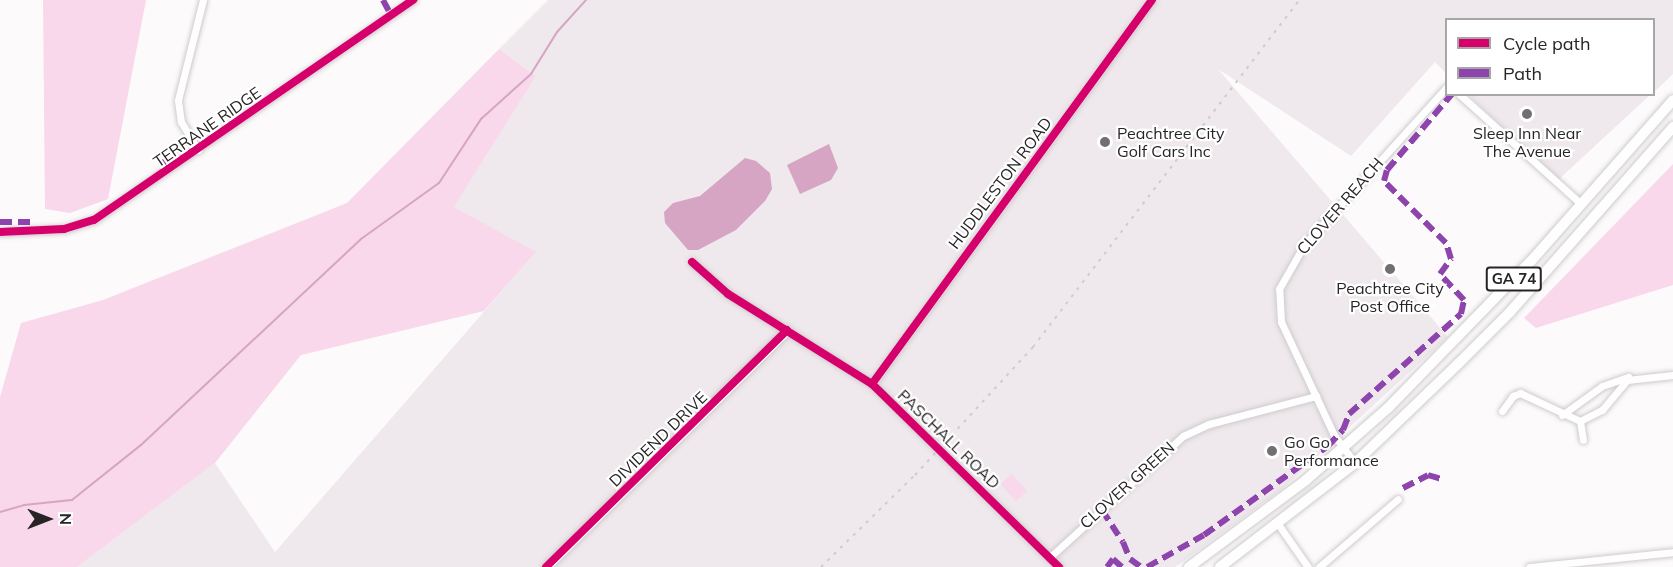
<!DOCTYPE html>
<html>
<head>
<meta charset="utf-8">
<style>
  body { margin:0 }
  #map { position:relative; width:1673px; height:567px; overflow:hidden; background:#fdfafc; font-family:Mulish,sans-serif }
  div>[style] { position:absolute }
  .built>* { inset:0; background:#efe8ec }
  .green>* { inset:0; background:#f8d8ea; transform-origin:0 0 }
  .water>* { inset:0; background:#d6a5c3 }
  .stream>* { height:2px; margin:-1px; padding:0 1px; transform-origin:1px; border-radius:1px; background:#d6a5c3 }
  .roads { filter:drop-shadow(0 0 2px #cecccd) drop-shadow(0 0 2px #cecccd) }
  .street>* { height:7px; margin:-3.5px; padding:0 3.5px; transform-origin:3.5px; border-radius:3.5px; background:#fffeff }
  .secondary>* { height:9px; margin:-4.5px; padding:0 4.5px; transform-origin:4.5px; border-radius:4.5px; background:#fffeff }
  .primary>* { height:10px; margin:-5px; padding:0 5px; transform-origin:5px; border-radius:5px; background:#fffeff }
  .rail>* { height:2px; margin-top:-1px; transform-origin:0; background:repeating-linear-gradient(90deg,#cdcbcc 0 3px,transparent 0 9px) }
  .quiet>* { height:6px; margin-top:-3px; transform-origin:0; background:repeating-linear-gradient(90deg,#8e44ad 0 12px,transparent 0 18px) }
  .cycleway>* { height:8px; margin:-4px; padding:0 4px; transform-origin:4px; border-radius:4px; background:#d6006c }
  .dots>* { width:16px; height:16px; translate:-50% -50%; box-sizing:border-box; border:3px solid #fff; border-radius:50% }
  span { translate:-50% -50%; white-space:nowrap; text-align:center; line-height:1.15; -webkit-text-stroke:4.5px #fff; paint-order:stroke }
  .shield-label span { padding:2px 4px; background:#fff; border:2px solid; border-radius:4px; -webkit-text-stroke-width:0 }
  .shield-label { font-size:15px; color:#262425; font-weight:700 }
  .street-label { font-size:16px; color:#262425 }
  .poi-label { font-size:16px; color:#262425 }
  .left { translate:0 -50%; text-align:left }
  .legend { position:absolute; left:1445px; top:18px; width:210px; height:78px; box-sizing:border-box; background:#fff; border:2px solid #a8a7a8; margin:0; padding:8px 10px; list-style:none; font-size:18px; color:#262425 }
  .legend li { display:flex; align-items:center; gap:12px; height:30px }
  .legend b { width:30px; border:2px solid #a8a7a8 }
  .north { position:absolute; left:18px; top:489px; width:60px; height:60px; -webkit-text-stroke:4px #fff; paint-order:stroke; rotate:90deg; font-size:16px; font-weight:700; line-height:24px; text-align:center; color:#262425 }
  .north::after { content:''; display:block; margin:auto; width:21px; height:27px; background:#262425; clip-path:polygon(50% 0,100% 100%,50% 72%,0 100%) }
</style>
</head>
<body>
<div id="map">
  <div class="built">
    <div style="clip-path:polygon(548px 0,1673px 0,1673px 74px,1654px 92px,1654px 20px,1446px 20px,1446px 73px,1435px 62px,1351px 156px,1218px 69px,1448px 337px,1281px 490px,1175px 567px,77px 567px,215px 463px,275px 552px,535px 253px,454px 207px,536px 76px,499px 49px)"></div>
    <div style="clip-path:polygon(1469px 95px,1650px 95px,1557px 181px)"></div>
  </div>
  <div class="green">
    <div style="clip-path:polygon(43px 0,146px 0,108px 199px,70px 213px,45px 209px)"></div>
    <div style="clip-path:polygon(499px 49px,536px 76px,454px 207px,536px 252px,484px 311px,301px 355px,215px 463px,77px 567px,0 567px,0 397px,21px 323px,103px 300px,347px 203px)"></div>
    <div style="clip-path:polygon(1673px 164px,1673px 285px,1536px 328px,1524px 318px)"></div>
    <div style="left:1012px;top:474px;width:23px;height:15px;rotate:49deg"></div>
  </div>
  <div class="water">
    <div style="clip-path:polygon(829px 144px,838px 168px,831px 180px,800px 194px,787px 165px)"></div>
    <div style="clip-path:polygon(745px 158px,756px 161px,770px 173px,772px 189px,765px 201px,736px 230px,698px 250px,688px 250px,665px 223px,664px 212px,673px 203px,700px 196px)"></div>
  </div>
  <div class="stream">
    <div style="left:0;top:512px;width:25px;rotate:-16deg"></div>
    <div style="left:24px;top:505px;width:48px;rotate:-5.9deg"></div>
    <div style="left:72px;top:500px;width:88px;rotate:-38.6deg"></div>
    <div style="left:141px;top:445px;width:301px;rotate:-43.1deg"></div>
    <div style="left:361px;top:239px;width:96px;rotate:-35.7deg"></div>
    <div style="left:439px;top:183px;width:77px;rotate:-56.7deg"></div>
    <div style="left:481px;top:119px;width:67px;rotate:-42deg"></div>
    <div style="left:531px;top:74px;width:49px;rotate:-58.2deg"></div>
    <div style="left:557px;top:32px;width:43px;rotate:-47.8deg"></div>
  </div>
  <div class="roads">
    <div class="street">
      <div style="left:1459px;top:94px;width:164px;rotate:42deg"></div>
      <div style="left:198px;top:150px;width:33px;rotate:-121deg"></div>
      <div style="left:181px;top:122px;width:22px;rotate:-98deg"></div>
      <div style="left:178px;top:100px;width:103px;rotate:-76deg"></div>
      <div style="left:0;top:232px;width:64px;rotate:-2.7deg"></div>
      <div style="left:64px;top:229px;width:31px;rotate:-17deg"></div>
      <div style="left:94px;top:220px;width:388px;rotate:-34.6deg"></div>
      <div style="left:692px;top:262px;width:48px;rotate:41.6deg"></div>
      <div style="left:728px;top:294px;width:170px;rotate:32deg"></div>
      <div style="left:872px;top:384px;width:262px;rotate:44.4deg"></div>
      <div style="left:872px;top:384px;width:475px;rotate:-53.9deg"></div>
      <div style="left:1502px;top:411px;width:19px;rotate:-54deg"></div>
      <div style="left:1513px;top:396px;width:8px;rotate:-23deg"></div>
      <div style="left:1520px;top:393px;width:66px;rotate:25deg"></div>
      <div style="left:1580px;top:421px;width:25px;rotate:-27deg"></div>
      <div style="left:1602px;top:410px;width:39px;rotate:-50deg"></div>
      <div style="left:1627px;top:380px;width:46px;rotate:-6.2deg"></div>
      <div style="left:1562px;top:415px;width:49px;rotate:-35.9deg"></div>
      <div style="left:1602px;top:386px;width:28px;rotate:-19deg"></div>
      <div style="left:1580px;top:421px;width:19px;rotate:81deg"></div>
      <div style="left:1355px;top:463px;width:35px;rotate:-127deg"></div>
      <div style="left:1334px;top:435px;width:125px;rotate:-115.1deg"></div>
      <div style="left:1281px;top:322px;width:33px;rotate:-93deg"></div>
      <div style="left:1279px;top:289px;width:51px;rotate:-60.4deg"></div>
      <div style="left:1304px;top:245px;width:212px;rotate:-47.9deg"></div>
      <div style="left:1278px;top:524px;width:52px;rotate:55.1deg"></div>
      <div style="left:1050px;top:557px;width:180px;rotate:-42.3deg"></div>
      <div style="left:1183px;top:436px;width:29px;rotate:-25deg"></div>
      <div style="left:1209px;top:424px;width:111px;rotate:-14.7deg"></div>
      <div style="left:1319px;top:567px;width:104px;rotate:-40.7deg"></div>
      <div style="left:1529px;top:567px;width:145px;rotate:-5.9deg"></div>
    </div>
    <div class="secondary">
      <div style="left:546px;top:567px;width:338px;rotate:-44.5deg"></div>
    </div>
    <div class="primary">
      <div style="left:1189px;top:567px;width:146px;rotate:-36.6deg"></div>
      <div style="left:1306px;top:480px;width:109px;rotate:-41.3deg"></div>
      <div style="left:1388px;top:408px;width:206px;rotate:-45.8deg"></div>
      <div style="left:1532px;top:260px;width:213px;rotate:-48.6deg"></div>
      <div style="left:1220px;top:567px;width:170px;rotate:-37.6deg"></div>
      <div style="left:1355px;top:463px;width:143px;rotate:-43.9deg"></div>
      <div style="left:1458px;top:364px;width:74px;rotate:-45deg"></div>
      <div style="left:1510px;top:312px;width:247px;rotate:-48.6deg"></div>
    </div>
  </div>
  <div class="rail">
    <div style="left:821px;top:567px;width:132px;rotate:-44.4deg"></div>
    <div style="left:915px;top:475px;width:174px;rotate:-47.3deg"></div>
    <div style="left:1033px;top:347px;width:437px;rotate:-52.5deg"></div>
  </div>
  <div class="quiet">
    <div style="left:383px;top:0;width:19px;rotate:62deg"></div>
    <div style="left:163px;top:163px;width:35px;rotate:-43deg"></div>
    <div style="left:0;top:222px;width:30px"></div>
    <div style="left:1403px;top:488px;width:28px;rotate:-27deg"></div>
    <div style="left:1428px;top:475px;width:17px;rotate:17deg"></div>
    <div style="left:1102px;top:510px;width:38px;rotate:57deg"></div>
    <div style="left:1123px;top:542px;width:18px;rotate:68deg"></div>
    <div style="left:1130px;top:559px;width:14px;rotate:36deg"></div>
    <div style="left:1107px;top:567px;width:10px;rotate:-53deg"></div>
    <div style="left:1113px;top:559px;width:12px;rotate:42deg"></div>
    <div style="left:1147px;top:567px;width:65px;rotate:-29.3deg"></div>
    <div style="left:1204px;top:535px;width:153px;rotate:-35.7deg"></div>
    <div style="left:1328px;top:446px;width:22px;rotate:-47deg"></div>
    <div style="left:1343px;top:430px;width:17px;rotate:-69deg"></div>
    <div style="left:1349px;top:414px;width:150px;rotate:-41.8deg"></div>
    <div style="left:1461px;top:314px;width:14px;rotate:-78deg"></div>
    <div style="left:1464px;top:300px;width:35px;rotate:-133deg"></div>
    <div style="left:1440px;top:274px;width:19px;rotate:-54deg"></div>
    <div style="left:1451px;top:259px;width:17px;rotate:-107deg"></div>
    <div style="left:1446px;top:243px;width:88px;rotate:-135deg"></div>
    <div style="left:1384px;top:181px;width:11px;rotate:-75deg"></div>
    <div style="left:1387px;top:170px;width:100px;rotate:-49.5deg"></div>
  </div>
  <div class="cycleway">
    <div style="left:0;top:232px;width:64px;rotate:-2.7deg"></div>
    <div style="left:64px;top:229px;width:31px;rotate:-17deg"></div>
    <div style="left:94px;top:220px;width:388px;rotate:-34.6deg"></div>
    <div style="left:692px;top:262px;width:48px;rotate:41.6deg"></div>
    <div style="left:728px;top:294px;width:170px;rotate:32deg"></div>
    <div style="left:872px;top:384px;width:262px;rotate:44.4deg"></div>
    <div style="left:872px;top:384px;width:475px;rotate:-53.9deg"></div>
    <div style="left:546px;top:567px;width:338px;rotate:-44.5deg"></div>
  </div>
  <div class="dots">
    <div style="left:1527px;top:114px;background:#716f70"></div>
    <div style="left:1105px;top:142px;background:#716f70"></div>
    <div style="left:1390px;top:269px;background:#716f70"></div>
    <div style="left:1272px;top:451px;background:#716f70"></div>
  </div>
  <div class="shield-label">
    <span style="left:1514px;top:279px">GA 74</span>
  </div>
  <div class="street-label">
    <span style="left:207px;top:127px;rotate:-35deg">TERRANE RIDGE</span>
    <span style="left:1000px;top:183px;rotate:-53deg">HUDDLESTON ROAD</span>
    <span style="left:1340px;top:206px;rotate:-49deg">CLOVER REACH</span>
    <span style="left:658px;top:439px;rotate:-44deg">DIVIDEND DRIVE</span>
    <span style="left:949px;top:439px;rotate:44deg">PASCHALL ROAD</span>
    <span style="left:1127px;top:485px;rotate:-42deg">CLOVER GREEN</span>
  </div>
  <div class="poi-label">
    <span class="left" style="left:1117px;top:142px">Peachtree City<br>Golf Cars Inc</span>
    <span style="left:1527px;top:142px">Sleep Inn Near<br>The Avenue</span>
    <span style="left:1390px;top:297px">Peachtree City<br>Post Office</span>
    <span class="left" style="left:1284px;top:451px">Go Go<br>Performance</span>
  </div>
  <ul class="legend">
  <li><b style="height:8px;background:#d6006c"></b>Cycle path</li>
  <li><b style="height:8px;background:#8e44ad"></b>Path</li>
  </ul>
  <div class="north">N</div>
</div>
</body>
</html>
